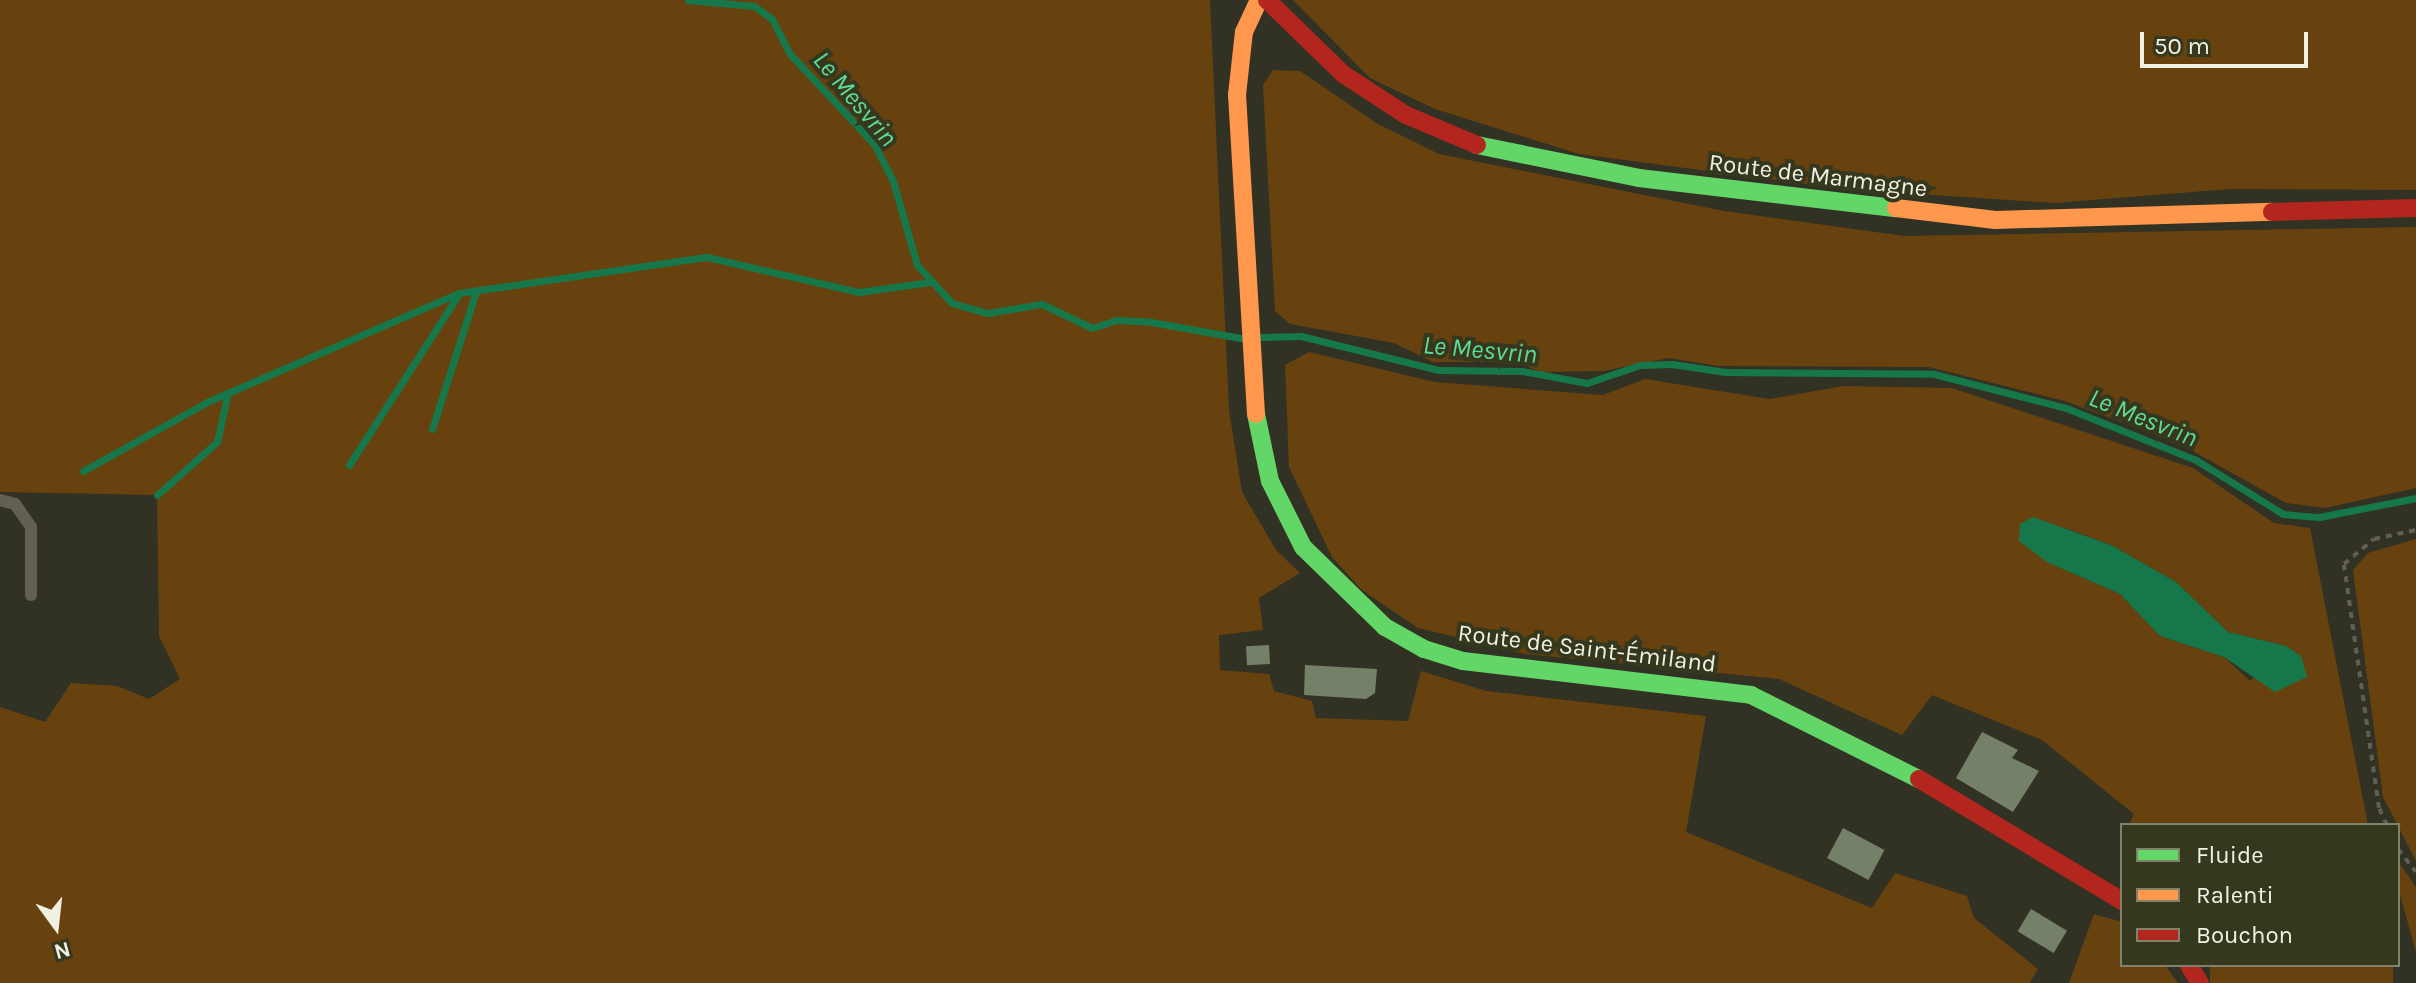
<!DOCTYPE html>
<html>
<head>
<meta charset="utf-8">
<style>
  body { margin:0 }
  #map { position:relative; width:2416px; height:983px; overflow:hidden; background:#313224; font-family:Karla,sans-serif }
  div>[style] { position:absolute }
  .green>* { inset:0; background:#67420f; transform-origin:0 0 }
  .water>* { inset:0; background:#16784a }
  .stream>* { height:7px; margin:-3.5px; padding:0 3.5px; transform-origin:3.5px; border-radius:3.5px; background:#16784a }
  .building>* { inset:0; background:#758069; transform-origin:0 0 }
  .path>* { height:4px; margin-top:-2px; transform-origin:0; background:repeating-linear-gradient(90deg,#615f54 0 6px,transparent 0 12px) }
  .lane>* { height:12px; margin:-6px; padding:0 6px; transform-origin:6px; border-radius:6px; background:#635f53 }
  .fast>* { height:18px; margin:-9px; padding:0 9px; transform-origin:9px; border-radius:9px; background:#63d668 }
  .slow>* { height:18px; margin:-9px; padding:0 9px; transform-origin:9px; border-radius:9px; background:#ff974d }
  .jam>* { height:18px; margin:-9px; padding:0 9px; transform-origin:9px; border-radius:9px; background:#b3261e }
  span { translate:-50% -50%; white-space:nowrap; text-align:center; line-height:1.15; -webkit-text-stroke:8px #36381e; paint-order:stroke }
  .street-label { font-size:24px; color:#f0f1e2 }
  .water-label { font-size:26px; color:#5ddc98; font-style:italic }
  .legend { position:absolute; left:2120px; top:823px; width:280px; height:144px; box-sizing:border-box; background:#36381e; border:2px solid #80826c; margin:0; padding:10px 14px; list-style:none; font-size:24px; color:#f0f1e2 }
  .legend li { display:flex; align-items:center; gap:16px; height:40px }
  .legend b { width:40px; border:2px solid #80826c }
  .north { position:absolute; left:16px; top:887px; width:80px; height:80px; -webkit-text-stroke:6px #36381e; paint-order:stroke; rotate:165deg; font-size:22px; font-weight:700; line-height:32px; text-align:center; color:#f0f1e2 }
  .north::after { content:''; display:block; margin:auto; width:28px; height:36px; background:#f0f1e2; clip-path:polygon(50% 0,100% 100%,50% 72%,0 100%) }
  .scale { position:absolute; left:2140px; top:32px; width:168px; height:36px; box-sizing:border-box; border:4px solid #f0f1e2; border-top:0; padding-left:10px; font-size:24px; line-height:28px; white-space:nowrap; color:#f0f1e2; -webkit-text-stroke:6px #36381e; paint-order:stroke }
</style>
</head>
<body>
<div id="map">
  <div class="green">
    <div style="clip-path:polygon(0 0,1210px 0,1229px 410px,1242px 492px,1276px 550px,1300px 573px,1259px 598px,1263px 630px,1219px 635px,1220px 670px,1269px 674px,1274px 691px,1312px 701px,1316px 718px,1408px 721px,1421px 671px,1486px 691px,1706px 716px,1686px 832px,1872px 908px,1895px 873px,1967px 896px,1974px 918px,2038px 969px,2030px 983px,0 983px,0 707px,45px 722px,71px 683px,117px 686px,149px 699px,180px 679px,159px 636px,157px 495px,0 492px)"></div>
    <div style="clip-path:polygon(1293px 0,2416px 0,2416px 190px,2230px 189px,2054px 203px,1844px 189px,1579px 154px,1435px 109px,1370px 78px)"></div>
    <div style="clip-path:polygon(1273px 70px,1300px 71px,1378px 124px,1439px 154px,1724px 211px,1904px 236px,2416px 227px,2416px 488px,2325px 508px,2286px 503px,2180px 444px,2065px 401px,1929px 367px,1719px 366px,1669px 358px,1603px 371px,1541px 372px,1517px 362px,1433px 362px,1394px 343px,1290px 324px,1275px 311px,1263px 85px)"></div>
    <div style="clip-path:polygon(evenodd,1309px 352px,1435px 382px,1603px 395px,1645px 379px,1769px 399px,1844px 386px,1952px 388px,2193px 468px,2274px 523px,2310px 528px,2368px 825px,2129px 825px,2134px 814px,2042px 740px,1932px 695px,1902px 735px,1779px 679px,1525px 654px,1418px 628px,1362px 590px,1332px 557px,1289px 467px,1285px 365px,1309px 352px,2065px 528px,2111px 545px,2176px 582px,2228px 632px,2286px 646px,2250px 681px,2224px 657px,2160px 636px,2120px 594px,2067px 571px,2065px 528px)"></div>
    <div style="clip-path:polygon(2416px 539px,2416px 861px,2383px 797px,2353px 570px,2368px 553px)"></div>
    <div style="clip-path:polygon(2398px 861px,2416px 887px,2416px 952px,2398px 888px)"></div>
    <div style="clip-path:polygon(2094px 914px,2122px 922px,2122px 965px,2165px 965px,2178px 983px,2069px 983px)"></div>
    <div style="left:2210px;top:965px;width:183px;height:23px"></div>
  </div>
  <div class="water">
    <div style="clip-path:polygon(2033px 517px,2111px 545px,2176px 582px,2228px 632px,2286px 646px,2301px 656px,2307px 677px,2275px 692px,2224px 657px,2160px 636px,2120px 594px,2047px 562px,2019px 541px,2020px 524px)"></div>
  </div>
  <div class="stream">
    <div style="left:688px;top:0;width:66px;rotate:5.2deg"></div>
    <div style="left:754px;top:6px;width:22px;rotate:36deg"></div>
    <div style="left:772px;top:19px;width:39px;rotate:63deg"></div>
    <div style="left:790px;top:54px;width:123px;rotate:47deg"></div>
    <div style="left:874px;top:144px;width:42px;rotate:62.8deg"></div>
    <div style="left:893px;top:181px;width:87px;rotate:74.1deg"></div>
    <div style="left:917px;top:265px;width:52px;rotate:47.4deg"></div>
    <div style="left:952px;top:303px;width:37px;rotate:16deg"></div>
    <div style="left:988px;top:313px;width:55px;rotate:-9.5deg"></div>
    <div style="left:1042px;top:304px;width:55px;rotate:25.6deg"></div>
    <div style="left:1092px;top:328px;width:25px;rotate:-18deg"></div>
    <div style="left:1116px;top:320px;width:35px;rotate:3deg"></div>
    <div style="left:1151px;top:322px;width:91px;rotate:10.1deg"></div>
    <div style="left:1261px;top:337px;width:40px;rotate:-1.4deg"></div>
    <div style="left:1301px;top:336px;width:141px;rotate:13.9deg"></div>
    <div style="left:1438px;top:370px;width:84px;rotate:0.7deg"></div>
    <div style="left:1522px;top:371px;width:66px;rotate:10.5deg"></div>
    <div style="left:1587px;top:383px;width:56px;rotate:-18.8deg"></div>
    <div style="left:1640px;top:365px;width:32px;rotate:-2deg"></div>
    <div style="left:1672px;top:364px;width:54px;rotate:8.6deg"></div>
    <div style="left:1725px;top:372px;width:209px;rotate:0.5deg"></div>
    <div style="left:1934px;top:374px;width:136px;rotate:14.4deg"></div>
    <div style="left:2066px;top:408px;width:140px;rotate:21.8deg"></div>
    <div style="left:2196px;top:460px;width:102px;rotate:31.8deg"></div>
    <div style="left:2283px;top:514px;width:36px;rotate:5deg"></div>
    <div style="left:2319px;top:517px;width:99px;rotate:-11.1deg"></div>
    <div style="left:432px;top:429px;width:145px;rotate:-72.3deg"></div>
    <div style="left:349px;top:465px;width:202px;rotate:-57.3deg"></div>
    <div style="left:83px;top:471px;width:142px;rotate:-29.1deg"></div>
    <div style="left:207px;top:402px;width:275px;rotate:-23.4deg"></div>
    <div style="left:459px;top:293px;width:251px;rotate:-8.3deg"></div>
    <div style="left:707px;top:257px;width:156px;rotate:13deg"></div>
    <div style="left:859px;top:292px;width:72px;rotate:-8deg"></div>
    <div style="left:157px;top:495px;width:80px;rotate:-41.5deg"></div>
    <div style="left:217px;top:442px;width:51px;rotate:-77.6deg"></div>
  </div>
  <div class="building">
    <div style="left:1269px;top:645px;width:19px;height:23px;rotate:87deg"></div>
    <div style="clip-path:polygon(1305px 665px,1377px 669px,1375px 693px,1366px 699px,1304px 695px)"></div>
    <div style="clip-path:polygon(1982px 732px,2018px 750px,2012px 758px,2039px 771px,2013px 812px,1956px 778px)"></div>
    <div style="left:1843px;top:828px;width:47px;height:34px;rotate:28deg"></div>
    <div style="left:2031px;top:909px;width:42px;height:26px;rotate:31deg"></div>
  </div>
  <div class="path">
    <div style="left:2387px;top:825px;width:19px;rotate:-115deg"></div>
    <div style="left:2379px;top:808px;width:246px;rotate:-98.2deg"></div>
    <div style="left:2344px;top:564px;width:39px;rotate:-40deg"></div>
    <div style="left:2374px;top:539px;width:43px;rotate:-12.1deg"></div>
    <div style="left:2398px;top:849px;width:29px;rotate:52deg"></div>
  </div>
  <div class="lane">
    <div style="left:0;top:500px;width:16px;rotate:15deg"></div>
    <div style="left:15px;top:504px;width:28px;rotate:55deg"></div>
    <div style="left:31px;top:527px;width:68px;rotate:90deg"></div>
  </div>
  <div class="fast">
    <div style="left:1477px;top:145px;width:165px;rotate:11.5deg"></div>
    <div style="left:1639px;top:178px;width:259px;rotate:6.7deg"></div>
    <div style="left:1256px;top:414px;width:68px;rotate:78.2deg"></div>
    <div style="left:1270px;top:481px;width:74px;rotate:63.4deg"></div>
    <div style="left:1303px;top:547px;width:115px;rotate:44.3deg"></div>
    <div style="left:1385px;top:627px;width:45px;rotate:29.4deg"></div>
    <div style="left:1424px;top:649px;width:41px;rotate:17.1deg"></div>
    <div style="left:1463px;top:661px;width:290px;rotate:6.7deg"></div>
    <div style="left:1751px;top:695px;width:188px;rotate:26.6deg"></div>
  </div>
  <div class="slow">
    <div style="left:1896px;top:208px;width:100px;rotate:6.9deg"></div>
    <div style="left:1995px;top:220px;width:277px;rotate:-1.7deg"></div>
    <div style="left:1256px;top:414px;width:320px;rotate:-93.4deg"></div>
    <div style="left:1237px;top:95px;width:63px;rotate:-83.7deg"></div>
    <div style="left:1244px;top:32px;width:35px;rotate:-65deg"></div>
  </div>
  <div class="jam">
    <div style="left:1267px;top:0;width:106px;rotate:44.2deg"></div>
    <div style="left:1343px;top:74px;width:75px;rotate:33.1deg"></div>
    <div style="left:1406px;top:115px;width:77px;rotate:22.9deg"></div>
    <div style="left:2272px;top:212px;width:144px;rotate:-1.6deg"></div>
    <div style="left:1919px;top:779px;width:237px;rotate:31deg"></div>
    <div style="left:2189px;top:965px;width:21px;rotate:59deg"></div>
  </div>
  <div class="street-label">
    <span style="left:1818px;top:176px;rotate:7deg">Route de Marmagne</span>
    <span style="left:1587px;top:649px;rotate:7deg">Route de Saint-Émiland</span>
  </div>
  <div class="water-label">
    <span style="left:855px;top:99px;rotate:50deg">Le Mesvrin</span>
    <span style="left:1480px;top:350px;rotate:5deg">Le Mesvrin</span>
    <span style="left:2143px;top:418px;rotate:22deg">Le Mesvrin</span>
  </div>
  <ul class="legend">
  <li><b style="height:10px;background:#63d668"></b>Fluide</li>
  <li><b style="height:10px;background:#ff974d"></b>Ralenti</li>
  <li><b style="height:10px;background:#b3261e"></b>Bouchon</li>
  </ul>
  <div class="north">N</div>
  <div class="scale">50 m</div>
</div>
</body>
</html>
